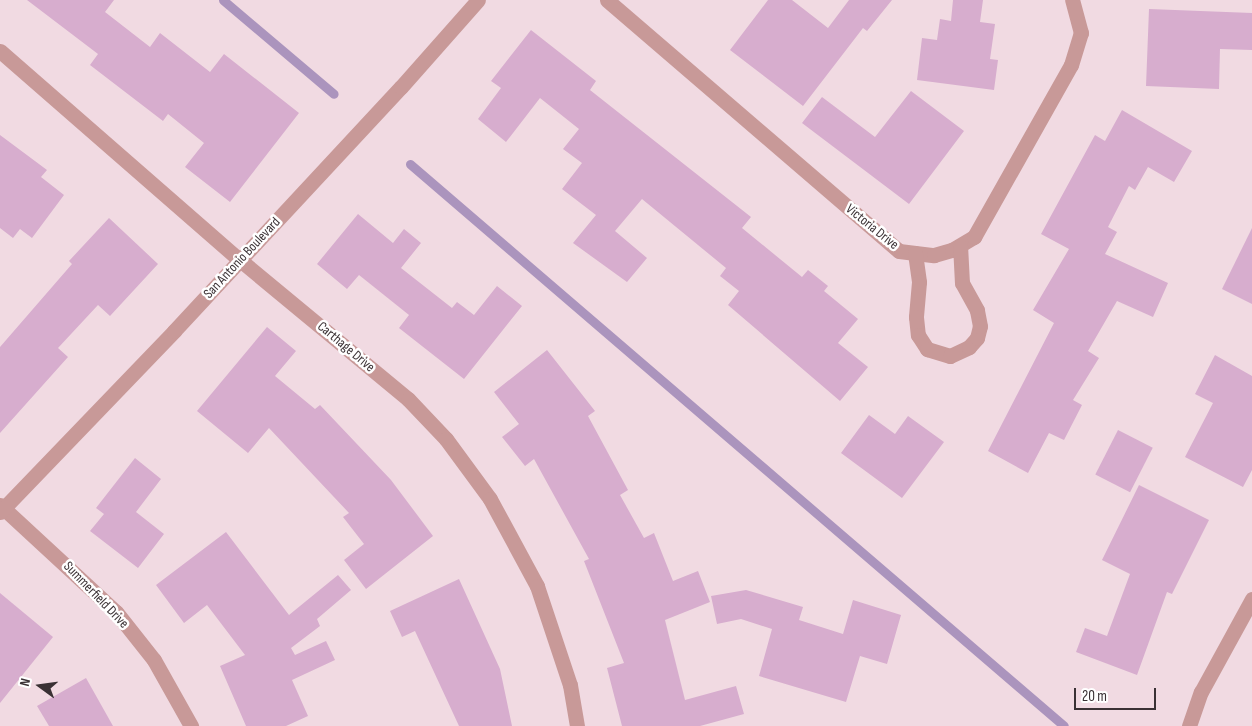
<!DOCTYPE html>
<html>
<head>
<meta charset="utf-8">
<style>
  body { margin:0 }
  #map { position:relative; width:1252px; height:726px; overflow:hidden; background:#f1dae2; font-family:"Sofia Sans Condensed",sans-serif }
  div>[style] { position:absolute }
  .stream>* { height:9px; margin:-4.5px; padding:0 4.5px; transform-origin:4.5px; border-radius:4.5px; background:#ab94bd }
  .building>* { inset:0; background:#d7adce; transform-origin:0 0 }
  .street>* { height:15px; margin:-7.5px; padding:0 7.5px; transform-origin:7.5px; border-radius:7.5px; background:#c89998 }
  span { translate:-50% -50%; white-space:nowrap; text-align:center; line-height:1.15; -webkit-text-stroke:5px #fff; paint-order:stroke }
  .street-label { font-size:14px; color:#3a3134 }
  .north { position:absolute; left:15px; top:661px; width:50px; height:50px; -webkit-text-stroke:4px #fff; paint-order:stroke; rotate:284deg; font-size:14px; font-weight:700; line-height:20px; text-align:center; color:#3a3134 }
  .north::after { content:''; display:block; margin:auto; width:18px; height:22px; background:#3a3134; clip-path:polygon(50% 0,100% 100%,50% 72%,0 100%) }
  .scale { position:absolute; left:1074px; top:688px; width:82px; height:22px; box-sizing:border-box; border:2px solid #3a3134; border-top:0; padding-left:6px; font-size:15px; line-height:18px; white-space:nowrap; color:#3a3134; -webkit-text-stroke:4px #fff; paint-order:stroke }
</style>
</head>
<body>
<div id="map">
  <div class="stream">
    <div style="left:223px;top:0;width:145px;rotate:40.3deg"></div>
    <div style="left:410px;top:164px;width:862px;rotate:40.67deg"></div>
  </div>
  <div class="building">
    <div style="clip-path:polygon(27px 0,114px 0,105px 12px,150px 47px,160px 33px,210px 72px,224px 54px,299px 113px,230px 202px,185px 167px,204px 143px,168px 114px,163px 121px,90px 65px,98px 54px)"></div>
    <div style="clip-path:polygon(768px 0,792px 0,828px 28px,849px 0,892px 0,867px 31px,863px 28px,803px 106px,730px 50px)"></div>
    <div style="clip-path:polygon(953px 0,983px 0,980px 22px,995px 24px,990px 59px,998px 60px,994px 90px,917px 80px,922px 38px,937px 40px,940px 19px,951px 21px)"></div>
    <div style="clip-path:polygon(1149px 9px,1252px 13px,1252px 50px,1220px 49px,1219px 89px,1146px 86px)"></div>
    <div style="clip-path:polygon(531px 30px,596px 81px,590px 90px,751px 217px,742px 228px,802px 277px,808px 270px,828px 286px,824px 291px,858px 319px,838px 343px,868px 367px,840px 401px,728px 305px,739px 291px,720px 276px,726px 268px,642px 199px,615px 231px,647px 258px,627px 282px,573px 243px,596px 215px,562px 189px,582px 163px,563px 149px,579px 129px,540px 98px,506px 142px,478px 119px,501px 88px,491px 81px)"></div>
    <div style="clip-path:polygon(911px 91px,964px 131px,909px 204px,802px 123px,822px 97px,875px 137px)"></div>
    <div style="clip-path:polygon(1122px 110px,1192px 151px,1174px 182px,1148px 167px,1135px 190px,1129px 186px,1108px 227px,1117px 232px,1105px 254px,1168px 283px,1153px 317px,1117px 301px,1088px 351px,1099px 358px,1073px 400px,1082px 405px,1064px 440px,1049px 433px,1028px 473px,988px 451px,1054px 323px,1033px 310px,1069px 249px,1041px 234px,1095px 135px,1105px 141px)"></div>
    <div style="clip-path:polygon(0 135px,47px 170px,41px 177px,64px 195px,32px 238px,20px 229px,13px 238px,0 228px)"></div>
    <div style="clip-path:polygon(358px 214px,393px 243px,404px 229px,421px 243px,401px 268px,452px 308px,457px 302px,474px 315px,497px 286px,522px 306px,464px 379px,399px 328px,409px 315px,359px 275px,347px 289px,317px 264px)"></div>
    <div style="clip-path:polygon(109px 218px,158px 264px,110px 316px,98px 305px,58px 348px,68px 357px,0 433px,0 347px,72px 264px,69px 261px)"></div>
    <div style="clip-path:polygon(1252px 228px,1252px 304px,1222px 289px)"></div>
    <div style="clip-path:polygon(267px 327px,296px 351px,275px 376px,315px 409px,320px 405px,391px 480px,433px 536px,366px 589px,344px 560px,364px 544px,343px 517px,349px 513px,269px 428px,248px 453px,197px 411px)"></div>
    <div style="clip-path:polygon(547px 350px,595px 411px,588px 416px,628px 490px,620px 495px,644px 538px,654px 533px,673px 581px,698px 571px,710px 602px,665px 620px,685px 700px,736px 686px,744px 714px,700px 726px,622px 726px,607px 668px,624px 663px,584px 561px,589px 559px,534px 459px,525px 466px,502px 437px,519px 424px,494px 392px)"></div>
    <div style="clip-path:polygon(1215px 355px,1252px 376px,1252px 470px,1243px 487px,1185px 457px,1213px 403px,1195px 394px)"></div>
    <div style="clip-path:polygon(869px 415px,895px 434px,908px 416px,944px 442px,902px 498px,841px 453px)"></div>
    <div style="left:1118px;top:430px;width:39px;height:50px;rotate:27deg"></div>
    <div style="clip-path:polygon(135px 458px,161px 479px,136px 512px,164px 534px,138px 568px,90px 531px,104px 514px,96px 508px)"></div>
    <div style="clip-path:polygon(1139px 485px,1209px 520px,1172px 594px,1167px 592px,1137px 675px,1076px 652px,1085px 628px,1107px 636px,1130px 574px,1102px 560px)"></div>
    <div style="clip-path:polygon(226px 532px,289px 615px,338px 575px,351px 590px,317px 619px,320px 626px,291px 648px,295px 655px,326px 641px,335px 660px,292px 680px,308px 716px,286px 726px,246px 726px,220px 666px,245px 655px,207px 605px,184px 623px,156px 585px)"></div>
    <div style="clip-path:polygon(459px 579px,500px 669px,512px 726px,459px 726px,415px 631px,402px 637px,390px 611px)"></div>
    <div style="clip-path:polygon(746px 590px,803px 607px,799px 620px,843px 634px,853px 600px,901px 615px,887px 664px,860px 656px,846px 702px,759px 676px,772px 629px,741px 619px,717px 624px,711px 596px)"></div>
    <div style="clip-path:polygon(0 593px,53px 637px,0 703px)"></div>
    <div style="clip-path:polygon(86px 678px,113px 726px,49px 726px,37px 706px)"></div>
  </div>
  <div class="street">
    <div style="left:607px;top:0;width:385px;rotate:40.7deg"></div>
    <div style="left:899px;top:251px;width:35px;rotate:7deg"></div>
    <div style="left:934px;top:255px;width:19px;rotate:-16deg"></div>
    <div style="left:952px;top:250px;width:26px;rotate:-31deg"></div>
    <div style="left:974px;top:237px;width:197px;rotate:-60.6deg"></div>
    <div style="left:1071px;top:65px;width:34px;rotate:-73deg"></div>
    <div style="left:1081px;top:33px;width:34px;rotate:-105deg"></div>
    <div style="left:0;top:51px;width:318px;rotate:41.1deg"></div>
    <div style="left:240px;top:260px;width:218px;rotate:39.6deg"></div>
    <div style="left:408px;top:399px;width:55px;rotate:46.5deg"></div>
    <div style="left:446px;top:439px;width:74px;rotate:53.7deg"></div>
    <div style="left:490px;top:499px;width:99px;rotate:61.6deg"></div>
    <div style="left:537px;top:586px;width:104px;rotate:71.6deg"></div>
    <div style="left:570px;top:685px;width:42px;rotate:80.3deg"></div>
    <div style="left:915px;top:253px;width:29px;rotate:82deg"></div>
    <div style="left:919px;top:282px;width:35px;rotate:95deg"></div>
    <div style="left:916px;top:317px;width:18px;rotate:84deg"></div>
    <div style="left:918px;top:335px;width:17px;rotate:57deg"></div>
    <div style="left:927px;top:349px;width:24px;rotate:17deg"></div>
    <div style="left:950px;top:356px;width:21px;rotate:-25deg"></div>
    <div style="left:969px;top:347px;width:12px;rotate:-48deg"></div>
    <div style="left:977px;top:338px;width:12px;rotate:-76deg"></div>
    <div style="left:980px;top:326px;width:16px;rotate:-101deg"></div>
    <div style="left:977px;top:310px;width:31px;rotate:-119deg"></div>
    <div style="left:962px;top:283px;width:37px;rotate:-93deg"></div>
    <div style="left:0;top:505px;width:158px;rotate:42.7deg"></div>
    <div style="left:116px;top:612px;width:61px;rotate:51.6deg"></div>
    <div style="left:154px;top:660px;width:76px;rotate:60.7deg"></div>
    <div style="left:0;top:512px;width:251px;rotate:-46.1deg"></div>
    <div style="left:174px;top:331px;width:333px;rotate:-47.1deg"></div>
    <div style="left:401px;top:87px;width:116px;rotate:-48.5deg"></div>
    <div style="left:1189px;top:726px;width:36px;rotate:-71deg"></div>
    <div style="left:1201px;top:692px;width:106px;rotate:-61.3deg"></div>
  </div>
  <div class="street-label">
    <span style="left:872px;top:227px;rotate:39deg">Victoria Drive</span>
    <span style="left:242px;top:258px;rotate:-47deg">San Antonio Boulevard</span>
    <span style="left:346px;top:347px;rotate:40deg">Carthage Drive</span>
    <span style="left:96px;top:595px;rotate:46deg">Summerfield Drive</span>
  </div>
  <div class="north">N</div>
  <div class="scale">20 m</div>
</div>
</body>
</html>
